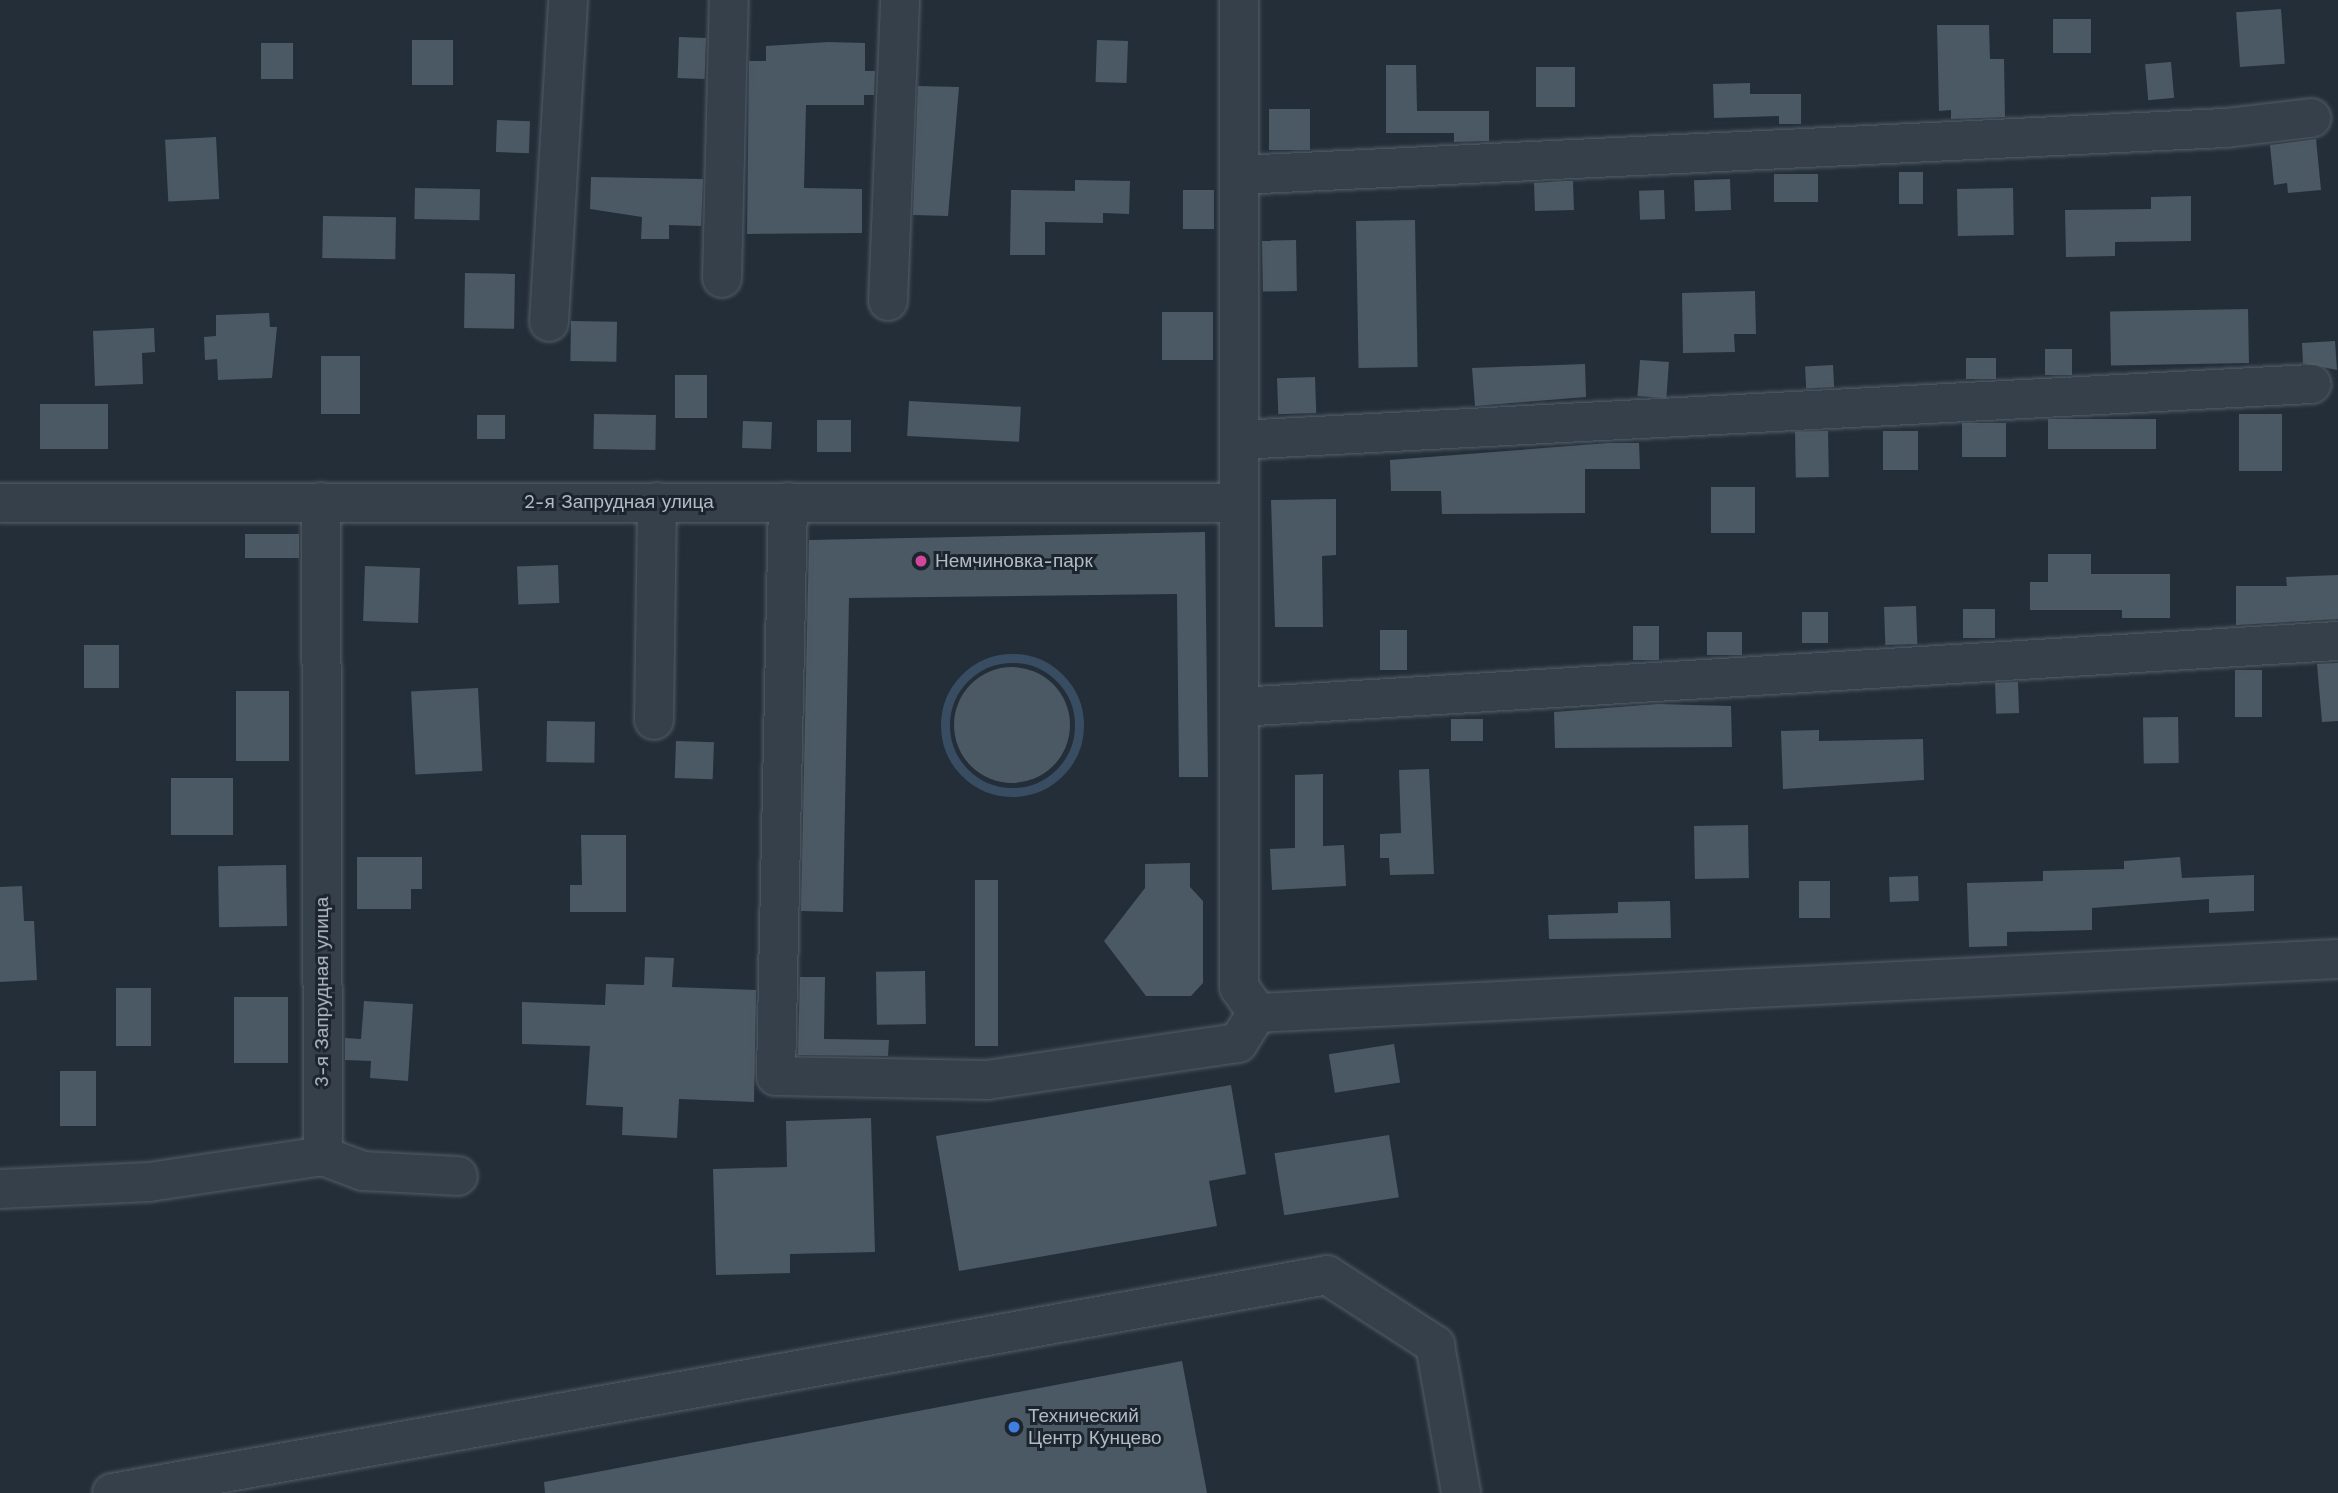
<!DOCTYPE html>
<html>
<head>
<meta charset="utf-8">
<style>
  body { margin:0 }
  #map { position:relative; width:2338px; height:1493px; overflow:hidden; background:#232e39; font-family:"Work Sans",sans-serif }
  div>[style] { position:absolute }
  .stream>* { height:9px; margin:-4.5px; padding:0 4.5px; transform-origin:4.5px; border-radius:4.5px; background:#394d62 }
  .stream>.ring { margin:-4.5px; padding:0; box-sizing:content-box; background:none; border:9px solid #394d62; border-radius:50% }
  .building>* { inset:0; background:#4b5965; transform-origin:0 0 }
  .round { border-radius:50% }
  .roads { filter:drop-shadow(0 0 2px #545e67) drop-shadow(0 0 2px #545e67) }
  .minor>* { height:38px; margin:-19px; padding:0 19px; transform-origin:19px; border-radius:19px; background:#36404a }
  .dots>* { width:19px; height:19px; translate:-50% -50%; box-sizing:border-box; border:4px solid #1c252e; border-radius:50% }
  span { translate:-50% -50%; white-space:nowrap; text-align:center; line-height:1.15; -webkit-text-stroke:6px #1c252e; paint-order:stroke }
  .street-label { font-size:19px; color:#b1bbc6 }
  .poi-label { font-size:19px; color:#b1bbc6 }
  .left { translate:0 -50%; text-align:left }
</style>
</head>
<body>
<div id="map">
  <div class="stream">
    <div class="ring" style="left:945px;top:658px;width:125px;height:125px"></div>
  </div>
  <div class="building">
    <div style="left:2281px;top:9px;width:55px;height:45px;rotate:86deg"></div>
    <div style="left:2053px;top:19px;width:38px;height:34px"></div>
    <div style="clip-path:polygon(1937px 25px,1989px 25px,1990px 59px,2004px 59px,2005px 117px,1951px 119px,1951px 110px,1939px 111px)"></div>
    <div style="left:679px;top:37px;width:27px;height:41px;rotate:2deg"></div>
    <div style="left:412px;top:40px;width:41px;height:45px"></div>
    <div style="left:1097px;top:40px;width:31px;height:42px;rotate:2deg"></div>
    <div style="clip-path:polygon(828px 42px,865px 43px,865px 71px,875px 71px,874px 95px,864px 95px,864px 105px,806px 105px,804px 188px,862px 189px,862px 233px,747px 234px,749px 61px,766px 61px,766px 46px)"></div>
    <div style="left:261px;top:43px;width:32px;height:36px"></div>
    <div style="left:2171px;top:62px;width:36px;height:26px;rotate:85deg"></div>
    <div style="clip-path:polygon(1386px 65px,1416px 65px,1417px 111px,1489px 111px,1489px 141px,1454px 142px,1454px 133px,1386px 133px)"></div>
    <div style="left:1536px;top:67px;width:39px;height:40px"></div>
    <div style="clip-path:polygon(1750px 83px,1750px 94px,1801px 94px,1801px 124px,1779px 124px,1779px 116px,1714px 118px,1713px 84px)"></div>
    <div style="clip-path:polygon(918px 86px,959px 87px,948px 216px,913px 215px)"></div>
    <div style="left:1269px;top:109px;width:41px;height:41px"></div>
    <div style="left:497px;top:120px;width:33px;height:32px;rotate:2deg"></div>
    <div style="left:216px;top:137px;width:62px;height:51px;rotate:87deg"></div>
    <div style="clip-path:polygon(2316px 139px,2321px 190px,2288px 193px,2287px 183px,2274px 185px,2270px 145px)"></div>
    <div style="left:1899px;top:172px;width:24px;height:32px"></div>
    <div style="left:1774px;top:174px;width:44px;height:28px"></div>
    <div style="clip-path:polygon(591px 177px,703px 179px,701px 226px,669px 225px,669px 239px,641px 239px,642px 217px,590px 209px)"></div>
    <div style="left:1730px;top:179px;width:31px;height:36px;rotate:88deg"></div>
    <div style="clip-path:polygon(1075px 180px,1130px 181px,1129px 214px,1103px 213px,1103px 223px,1045px 222px,1045px 255px,1010px 255px,1011px 190px,1075px 191px)"></div>
    <div style="clip-path:polygon(1565px 181px,1573px 181px,1574px 210px,1535px 211px,1534px 183px)"></div>
    <div style="left:415px;top:188px;width:65px;height:31px;rotate:1deg"></div>
    <div style="left:2013px;top:188px;width:47px;height:56px;rotate:89deg"></div>
    <div style="left:1183px;top:190px;width:31px;height:39px"></div>
    <div style="left:1664px;top:190px;width:29px;height:25px;rotate:88deg"></div>
    <div style="clip-path:polygon(2191px 196px,2191px 241px,2115px 242px,2115px 256px,2066px 257px,2065px 210px,2151px 209px,2151px 197px)"></div>
    <div style="left:323px;top:216px;width:73px;height:42px;rotate:1deg"></div>
    <div style="left:1415px;top:220px;width:147px;height:59px;rotate:89deg"></div>
    <div style="left:1296px;top:240px;width:51px;height:34px;rotate:89deg"></div>
    <div style="left:465px;top:273px;width:50px;height:55px;rotate:1deg"></div>
    <div style="clip-path:polygon(1755px 291px,1756px 334px,1734px 334px,1735px 352px,1683px 353px,1682px 293px)"></div>
    <div style="left:2248px;top:309px;width:54px;height:138px;rotate:89deg"></div>
    <div style="left:1162px;top:312px;width:51px;height:48px"></div>
    <div style="clip-path:polygon(269px 313px,270px 327px,277px 327px,272px 378px,218px 380px,217px 359px,205px 360px,204px 337px,216px 336px,216px 315px)"></div>
    <div style="left:571px;top:321px;width:46px;height:40px;rotate:1deg"></div>
    <div style="clip-path:polygon(154px 328px,155px 352px,142px 353px,143px 384px,95px 386px,93px 331px)"></div>
    <div style="clip-path:polygon(2335px 341px,2337px 370px,2303px 363px,2302px 343px)"></div>
    <div style="left:2072px;top:349px;width:26px;height:27px;rotate:90deg"></div>
    <div style="left:321px;top:356px;width:39px;height:58px"></div>
    <div style="left:1996px;top:358px;width:21px;height:30px;rotate:90deg"></div>
    <div style="left:1640px;top:360px;width:29px;height:36px;rotate:4deg"></div>
    <div style="clip-path:polygon(1585px 364px,1586px 397px,1475px 406px,1472px 368px)"></div>
    <div style="left:1833px;top:365px;width:22px;height:28px;rotate:87deg"></div>
    <div style="left:675px;top:375px;width:32px;height:43px"></div>
    <div style="left:1315px;top:377px;width:36px;height:38px;rotate:88deg"></div>
    <div style="left:909px;top:401px;width:112px;height:35px;rotate:3deg"></div>
    <div style="left:40px;top:404px;width:68px;height:45px"></div>
    <div style="left:594px;top:414px;width:62px;height:35px;rotate:1deg"></div>
    <div style="left:2282px;top:414px;width:57px;height:43px;rotate:90deg"></div>
    <div style="left:477px;top:415px;width:28px;height:24px"></div>
    <div style="left:2156px;top:419px;width:30px;height:108px;rotate:90deg"></div>
    <div style="left:817px;top:420px;width:34px;height:32px"></div>
    <div style="left:743px;top:421px;width:29px;height:27px;rotate:2deg"></div>
    <div style="left:2006px;top:423px;width:34px;height:44px;rotate:90deg"></div>
    <div style="left:1828px;top:431px;width:46px;height:33px;rotate:89deg"></div>
    <div style="left:1918px;top:431px;width:39px;height:35px;rotate:90deg"></div>
    <div style="clip-path:polygon(1609px 443px,1639px 443px,1640px 469px,1585px 469px,1585px 513px,1442px 514px,1441px 491px,1391px 491px,1390px 460px)"></div>
    <div style="left:1711px;top:487px;width:44px;height:46px"></div>
    <div style="clip-path:polygon(1336px 499px,1336px 555px,1322px 556px,1323px 627px,1275px 627px,1271px 500px)"></div>
    <div style="clip-path:polygon(1205px 532px,1208px 777px,1179px 777px,1177px 594px,849px 598px,843px 912px,801px 911px,809px 540px)"></div>
    <div style="left:245px;top:534px;width:54px;height:24px"></div>
    <div style="clip-path:polygon(2048px 554px,2091px 554px,2091px 574px,2170px 574px,2170px 618px,2122px 618px,2122px 610px,2030px 610px,2030px 582px,2048px 582px)"></div>
    <div style="left:558px;top:565px;width:38px;height:41px;rotate:88deg"></div>
    <div style="left:365px;top:566px;width:55px;height:55px;rotate:2deg"></div>
    <div style="clip-path:polygon(2338px 575px,2338px 619px,2236px 625px,2236px 586px,2287px 586px,2286px 577px)"></div>
    <div style="left:1916px;top:606px;width:38px;height:32px;rotate:88deg"></div>
    <div style="left:1963px;top:609px;width:32px;height:29px"></div>
    <div style="left:1802px;top:612px;width:26px;height:31px"></div>
    <div style="left:1659px;top:626px;width:34px;height:26px;rotate:90deg"></div>
    <div style="left:1380px;top:630px;width:27px;height:40px"></div>
    <div style="left:1742px;top:632px;width:23px;height:35px;rotate:90deg"></div>
    <div style="left:84px;top:645px;width:35px;height:43px"></div>
    <div style="clip-path:polygon(2338px 663px,2338px 721px,2322px 722px,2317px 664px)"></div>
    <div class="round" style="left:954px;top:667px;width:116px;height:116px"></div>
    <div style="left:2235px;top:670px;width:27px;height:47px"></div>
    <div style="left:2018px;top:682px;width:31px;height:23px;rotate:88deg"></div>
    <div style="left:478px;top:688px;width:83px;height:67px;rotate:87deg"></div>
    <div style="left:236px;top:691px;width:53px;height:70px"></div>
    <div style="clip-path:polygon(1658px 704px,1731px 706px,1732px 747px,1555px 748px,1554px 712px)"></div>
    <div style="left:2178px;top:717px;width:46px;height:35px;rotate:89deg"></div>
    <div style="left:1483px;top:719px;width:22px;height:32px;rotate:90deg"></div>
    <div style="left:547px;top:721px;width:48px;height:41px;rotate:1deg"></div>
    <div style="clip-path:polygon(1819px 730px,1819px 741px,1923px 739px,1924px 780px,1783px 789px,1781px 731px)"></div>
    <div style="left:676px;top:741px;width:38px;height:37px;rotate:2deg"></div>
    <div style="clip-path:polygon(1429px 769px,1434px 874px,1390px 875px,1389px 858px,1380px 858px,1380px 834px,1401px 833px,1399px 770px)"></div>
    <div style="clip-path:polygon(1323px 774px,1323px 846px,1344px 845px,1346px 886px,1272px 890px,1270px 849px,1295px 848px,1295px 775px)"></div>
    <div style="left:171px;top:778px;width:62px;height:57px"></div>
    <div style="left:1748px;top:825px;width:53px;height:54px;rotate:89deg"></div>
    <div style="clip-path:polygon(581px 835px,626px 835px,626px 912px,570px 912px,570px 885px,582px 885px)"></div>
    <div style="clip-path:polygon(357px 857px,422px 857px,422px 889px,411px 889px,411px 909px,357px 909px)"></div>
    <div style="clip-path:polygon(2180px 857px,2182px 878px,2254px 875px,2254px 911px,2209px 913px,2209px 899px,2092px 908px,2092px 930px,2007px 932px,2007px 946px,1969px 947px,1967px 883px,2043px 881px,2043px 871px,2124px 869px,2124px 861px)"></div>
    <div style="clip-path:polygon(1190px 863px,1190px 887px,1203px 901px,1203px 983px,1191px 996px,1146px 996px,1104px 941px,1145px 888px,1145px 864px)"></div>
    <div style="left:286px;top:865px;width:61px;height:68px;rotate:89deg"></div>
    <div style="left:1918px;top:876px;width:25px;height:29px;rotate:88deg"></div>
    <div style="left:975px;top:880px;width:23px;height:166px"></div>
    <div style="left:1799px;top:881px;width:31px;height:37px"></div>
    <div style="clip-path:polygon(22px 886px,24px 921px,34px 921px,37px 980px,0 982px,0 887px)"></div>
    <div style="clip-path:polygon(1670px 901px,1671px 938px,1549px 939px,1548px 915px,1618px 913px,1618px 902px)"></div>
    <div style="clip-path:polygon(645px 957px,674px 958px,672px 987px,756px 990px,754px 1102px,679px 1099px,677px 1138px,622px 1135px,623px 1107px,586px 1105px,590px 1046px,522px 1044px,522px 1002px,605px 1005px,606px 984px,644px 985px)"></div>
    <div style="left:925px;top:971px;width:53px;height:49px;rotate:89deg"></div>
    <div style="clip-path:polygon(800px 977px,825px 977px,824px 1039px,889px 1040px,888px 1056px,798px 1055px)"></div>
    <div style="left:116px;top:988px;width:35px;height:58px"></div>
    <div style="left:234px;top:997px;width:54px;height:66px"></div>
    <div style="clip-path:polygon(364px 1001px,413px 1004px,408px 1081px,370px 1078px,371px 1061px,345px 1060px,345px 1038px,361px 1039px)"></div>
    <div style="left:1394px;top:1044px;width:39px;height:66px;rotate:81deg"></div>
    <div style="left:60px;top:1071px;width:36px;height:55px"></div>
    <div style="clip-path:polygon(1231px 1085px,1246px 1174px,1209px 1181px,1217px 1226px,959px 1271px,936px 1136px)"></div>
    <div style="clip-path:polygon(871px 1118px,875px 1252px,790px 1254px,790px 1273px,716px 1275px,713px 1169px,787px 1167px,786px 1121px)"></div>
    <div style="left:1389px;top:1135px;width:63px;height:116px;rotate:81deg"></div>
    <div style="clip-path:polygon(1182px 1361px,1207px 1493px,545px 1493px,544px 1482px)"></div>
  </div>
  <div class="roads">
    <div class="minor">
      <div style="left:1239px;top:0;width:987px;rotate:90deg"></div>
      <div style="left:1239px;top:987px;width:32px;rotate:55deg"></div>
      <div style="left:1257px;top:1013px;width:1082px;rotate:-2.86deg"></div>
      <div style="left:1239px;top:175px;width:988px;rotate:-2.73deg"></div>
      <div style="left:2226px;top:128px;width:86px;rotate:-6.7deg"></div>
      <div style="left:722px;top:278px;width:278px;rotate:-88.6deg"></div>
      <div style="left:888px;top:301px;width:301px;rotate:-87.7deg"></div>
      <div style="left:549px;top:322px;width:323px;rotate:-86.6deg"></div>
      <div style="left:1239px;top:440px;width:1074px;rotate:-2.99deg"></div>
      <div style="left:321px;top:502px;width:654px;rotate:89.82deg"></div>
      <div style="left:788px;top:502px;width:574px;rotate:91.2deg"></div>
      <div style="left:776px;top:1076px;width:211px;rotate:1.1deg"></div>
      <div style="left:987px;top:1080px;width:254px;rotate:-8.4deg"></div>
      <div style="left:1238px;top:1043px;width:36px;rotate:-58deg"></div>
      <div style="left:0;top:503px;width:1238px"></div>
      <div style="left:1239px;top:707px;width:1101px;rotate:-3.44deg"></div>
      <div style="left:654px;top:720px;width:218px;rotate:-89.2deg"></div>
      <div style="left:323px;top:1156px;width:43px;rotate:20.6deg"></div>
      <div style="left:363px;top:1171px;width:95px;rotate:3deg"></div>
      <div style="left:0;top:1189px;width:149px;rotate:-2.7deg"></div>
      <div style="left:149px;top:1182px;width:176px;rotate:-8.5deg"></div>
      <div style="left:112px;top:1493px;width:1234px;rotate:-10.17deg"></div>
      <div style="left:1327px;top:1275px;width:129px;rotate:32.9deg"></div>
      <div style="left:1435px;top:1345px;width:150px;rotate:80deg"></div>
    </div>
  </div>
  <div class="dots">
    <div style="left:921px;top:561px;background:#d1479c"></div>
    <div style="left:1014px;top:1427px;background:#3f7fe0"></div>
  </div>
  <div class="street-label">
    <span style="left:619px;top:502px">2-я Запрудная улица</span>
    <span style="left:322px;top:992px;rotate:-90deg">3-я Запрудная улица</span>
  </div>
  <div class="poi-label">
    <span class="left" style="left:935px;top:561px">Немчиновка-парк</span>
    <span class="left" style="left:1028px;top:1427px">Технический<br>Центр Кунцево</span>
  </div>
</div>
</body>
</html>
